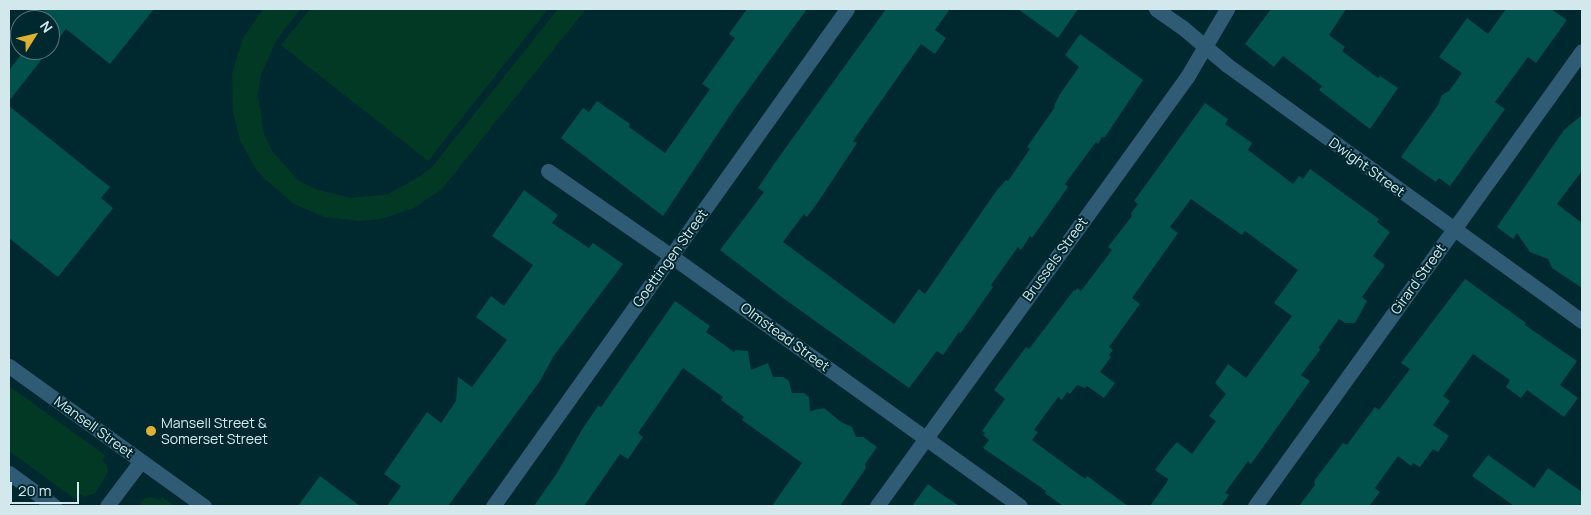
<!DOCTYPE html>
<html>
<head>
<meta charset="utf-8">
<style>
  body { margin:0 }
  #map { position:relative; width:1591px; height:515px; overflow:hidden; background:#00282f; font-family:Manrope,sans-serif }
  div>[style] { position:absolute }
  .green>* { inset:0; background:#013925 }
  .building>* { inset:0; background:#01514c }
  .minor>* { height:15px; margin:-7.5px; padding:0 7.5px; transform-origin:7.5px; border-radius:7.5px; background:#2f5b75 }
  .dots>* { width:14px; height:14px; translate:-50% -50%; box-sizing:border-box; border:2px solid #00282f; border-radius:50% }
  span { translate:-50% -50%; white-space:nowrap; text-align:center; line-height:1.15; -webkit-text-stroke:4px #00282f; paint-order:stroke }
  .street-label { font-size:14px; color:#d3e8ec }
  .poi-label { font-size:14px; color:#d3e8ec }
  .left { translate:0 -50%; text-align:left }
  .frame { position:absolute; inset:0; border:10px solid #d3e8ec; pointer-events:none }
  .north { position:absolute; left:10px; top:10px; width:50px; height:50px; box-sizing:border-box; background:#00282f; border:1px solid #54757b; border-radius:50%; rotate:54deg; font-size:14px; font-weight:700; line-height:20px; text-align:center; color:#d3e8ec }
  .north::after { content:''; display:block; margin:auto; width:18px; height:22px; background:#ddb133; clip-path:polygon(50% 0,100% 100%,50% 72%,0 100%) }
  .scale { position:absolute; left:10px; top:482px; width:69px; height:22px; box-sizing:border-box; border:2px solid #d3e8ec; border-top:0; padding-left:6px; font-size:15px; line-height:18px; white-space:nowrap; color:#d3e8ec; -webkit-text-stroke:4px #00282f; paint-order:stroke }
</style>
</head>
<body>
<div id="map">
  <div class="green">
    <div style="clip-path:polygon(263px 9px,301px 9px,277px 39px,261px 74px,258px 95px,264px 134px,272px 151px,298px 180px,315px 189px,351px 198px,388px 194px,419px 177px,433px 166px,558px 9px,586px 9px,442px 189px,414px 208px,381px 219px,359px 221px,325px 217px,294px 204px,265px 179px,255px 168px,240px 140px,233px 112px,232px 73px,243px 38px)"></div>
    <div style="clip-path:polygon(310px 9px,548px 9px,428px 161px,281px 45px)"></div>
    <div style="clip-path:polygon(9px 386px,105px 455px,103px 461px,107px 466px,108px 472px,95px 493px,85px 497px,79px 494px,75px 499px,9px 451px)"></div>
    <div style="clip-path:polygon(151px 497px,160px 500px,162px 497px,174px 506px,138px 506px,145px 498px)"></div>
  </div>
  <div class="building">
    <div style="clip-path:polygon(41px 9px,154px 9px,110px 64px,66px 29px,50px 49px,49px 20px,51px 17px)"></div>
    <div style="clip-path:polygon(747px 9px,807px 9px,735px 108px,663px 216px,561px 138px,583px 108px,589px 112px,597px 101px,630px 124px,629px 127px,665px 153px,710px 89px,702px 84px,735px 38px,729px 34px)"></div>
    <div style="clip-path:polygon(886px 9px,950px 9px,935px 30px,946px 38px,935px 54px,921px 44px,853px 141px,857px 143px,818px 202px,807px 217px,804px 214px,783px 242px,894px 324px,919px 289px,925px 294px,997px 190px,1006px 180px,1008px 181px,1030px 149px,1027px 147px,1055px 107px,1054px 106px,1060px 94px,1079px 67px,1065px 55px,1080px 34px,1143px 80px,1105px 137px,1102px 137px,1098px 144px,1096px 142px,1065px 184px,1068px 187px,1032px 238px,1030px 236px,1021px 250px,1018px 247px,1010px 258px,991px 285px,993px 287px,960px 334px,959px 332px,943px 355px,937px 351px,909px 388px,783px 298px,720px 250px,764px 192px,758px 188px,774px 164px)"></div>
    <div style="clip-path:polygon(1018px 9px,1078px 9px,1058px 38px)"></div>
    <div style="clip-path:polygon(1271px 9px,1346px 9px,1329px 35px,1345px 47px,1342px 51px,1378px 78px,1380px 76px,1398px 88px,1370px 129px,1319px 90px,1322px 86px,1283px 56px,1274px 67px,1245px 44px)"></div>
    <div style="clip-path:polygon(1506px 9px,1551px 9px,1567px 20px,1536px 63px,1528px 57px,1495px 102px,1505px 109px,1450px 186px,1439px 178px,1436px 182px,1401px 157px,1438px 105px,1442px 95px,1449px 91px,1462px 73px,1439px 57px,1467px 18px,1488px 34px)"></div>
    <div style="clip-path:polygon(25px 50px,49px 50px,9px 101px,9px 70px)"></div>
    <div style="clip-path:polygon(1205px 103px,1228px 119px,1225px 124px,1252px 143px,1248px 150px,1293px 184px,1299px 176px,1303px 179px,1310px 169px,1379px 219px,1377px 222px,1390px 232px,1373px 256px,1385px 265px,1362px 297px,1367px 301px,1355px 323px,1345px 323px,1339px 319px,1319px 347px,1320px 350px,1301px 375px,1310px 381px,1251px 464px,1248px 461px,1225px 493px,1229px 495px,1221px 506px,1150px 506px,1167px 482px,1168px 479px,1155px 470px,1169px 451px,1177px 442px,1192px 454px,1216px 421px,1209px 416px,1226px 394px,1215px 383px,1228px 364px,1246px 378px,1292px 316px,1274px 303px,1298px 270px,1245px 231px,1242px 235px,1191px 199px,1170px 227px,1178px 233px,1132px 298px,1140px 304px,1109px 347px,1113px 350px,1109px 355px,1111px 357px,1100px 372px,1115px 383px,1104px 398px,1087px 386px,1085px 388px,1077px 385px,1070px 394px,1067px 392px,1062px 400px,1058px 397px,1034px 430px,1038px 432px,1032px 440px,1085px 479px,1087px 476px,1128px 506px,1063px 506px,1045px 493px,1046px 491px,983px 448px,989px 440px,983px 435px,985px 433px,982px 431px,1005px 399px,994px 390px,1026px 347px,1029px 349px,1074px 290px,1075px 291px,1077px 288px,1081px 291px,1112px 250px,1108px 247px,1132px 216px,1131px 213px,1138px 204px,1134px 201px)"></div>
    <div style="clip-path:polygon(9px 106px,110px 187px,101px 198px,113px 208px,58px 277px,9px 238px)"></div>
    <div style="clip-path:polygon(1582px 115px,1582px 171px,1557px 204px,1582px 223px,1582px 288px,1552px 268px,1548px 259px,1530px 252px,1517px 233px,1513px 239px,1497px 227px,1564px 130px)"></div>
    <div style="clip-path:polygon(524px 190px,558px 215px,552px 223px,589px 248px,593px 243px,623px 264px,553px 357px,540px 381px,448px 506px,387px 506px,401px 486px,384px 474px,427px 412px,441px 423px,456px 401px,458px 377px,472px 387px,507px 340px,476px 317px,491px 296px,504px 306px,533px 265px,492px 236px)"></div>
    <div style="clip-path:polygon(1465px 279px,1526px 323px,1525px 325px,1577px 361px,1560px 385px,1578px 398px,1564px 417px,1527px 390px,1521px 398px,1506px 387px,1510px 380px,1473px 354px,1443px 396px,1450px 401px,1433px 425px,1449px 436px,1438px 452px,1433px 449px,1420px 467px,1413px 463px,1411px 466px,1398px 456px,1375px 488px,1380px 492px,1369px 506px,1299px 506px,1315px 485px,1314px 481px,1343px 443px,1347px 445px,1375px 407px,1379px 410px,1410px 369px,1401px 363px)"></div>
    <div style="clip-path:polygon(675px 301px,710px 326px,706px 332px,734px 352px,735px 350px,748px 351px,751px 370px,768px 363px,773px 377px,783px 377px,789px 381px,792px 393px,804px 393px,809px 397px,810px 411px,824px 408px,841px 422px,852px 427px,856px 437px,863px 437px,877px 447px,865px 464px,866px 468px,840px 506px,772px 506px,802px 463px,742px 420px,744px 417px,721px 400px,723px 397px,683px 368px,638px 433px,643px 437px,628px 459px,620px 454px,584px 506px,534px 506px,557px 473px,583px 428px,598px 406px,601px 407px)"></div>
    <div style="clip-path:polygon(1488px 455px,1534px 488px,1548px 468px,1582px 492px,1582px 506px,1514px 506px,1472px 476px)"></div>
    <div style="clip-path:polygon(320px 476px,360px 506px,298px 506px)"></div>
    <div style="clip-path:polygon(928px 484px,937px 491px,959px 506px,912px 506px)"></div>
  </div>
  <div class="minor">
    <div style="left:1156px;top:9px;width:32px;rotate:35deg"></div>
    <div style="left:1182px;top:27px;width:59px;rotate:40.2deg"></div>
    <div style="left:1227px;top:65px;width:438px;rotate:35.8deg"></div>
    <div style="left:548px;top:171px;width:150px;rotate:34.6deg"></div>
    <div style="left:671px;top:256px;width:429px;rotate:35.6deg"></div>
    <div style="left:9px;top:366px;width:240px;rotate:35.7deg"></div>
    <div style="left:9px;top:473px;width:56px;rotate:36.3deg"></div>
    <div style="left:107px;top:506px;width:56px;rotate:-52.9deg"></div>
    <div style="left:493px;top:506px;width:610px;rotate:-54.54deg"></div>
    <div style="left:877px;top:506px;width:529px;rotate:-54.15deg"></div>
    <div style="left:1187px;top:77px;width:79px;rotate:-59.5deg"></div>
    <div style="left:1255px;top:506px;width:560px;rotate:-54.3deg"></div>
  </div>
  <div class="dots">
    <div style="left:151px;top:431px;background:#ddb133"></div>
  </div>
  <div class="street-label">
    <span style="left:1367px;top:167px;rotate:36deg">Dwight Street</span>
    <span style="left:670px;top:258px;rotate:-54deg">Goettingen Street</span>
    <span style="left:1055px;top:259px;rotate:-54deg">Brussels Street</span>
    <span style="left:1418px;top:279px;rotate:-54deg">Girard Street</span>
    <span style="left:785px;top:337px;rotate:36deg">Olmstead Street</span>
    <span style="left:94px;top:427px;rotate:36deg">Mansell Street</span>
  </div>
  <div class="poi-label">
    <span class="left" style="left:161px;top:431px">Mansell Street &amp;<br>Somerset Street</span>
  </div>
  <div class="frame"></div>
  <div class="north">N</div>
  <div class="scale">20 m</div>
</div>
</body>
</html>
